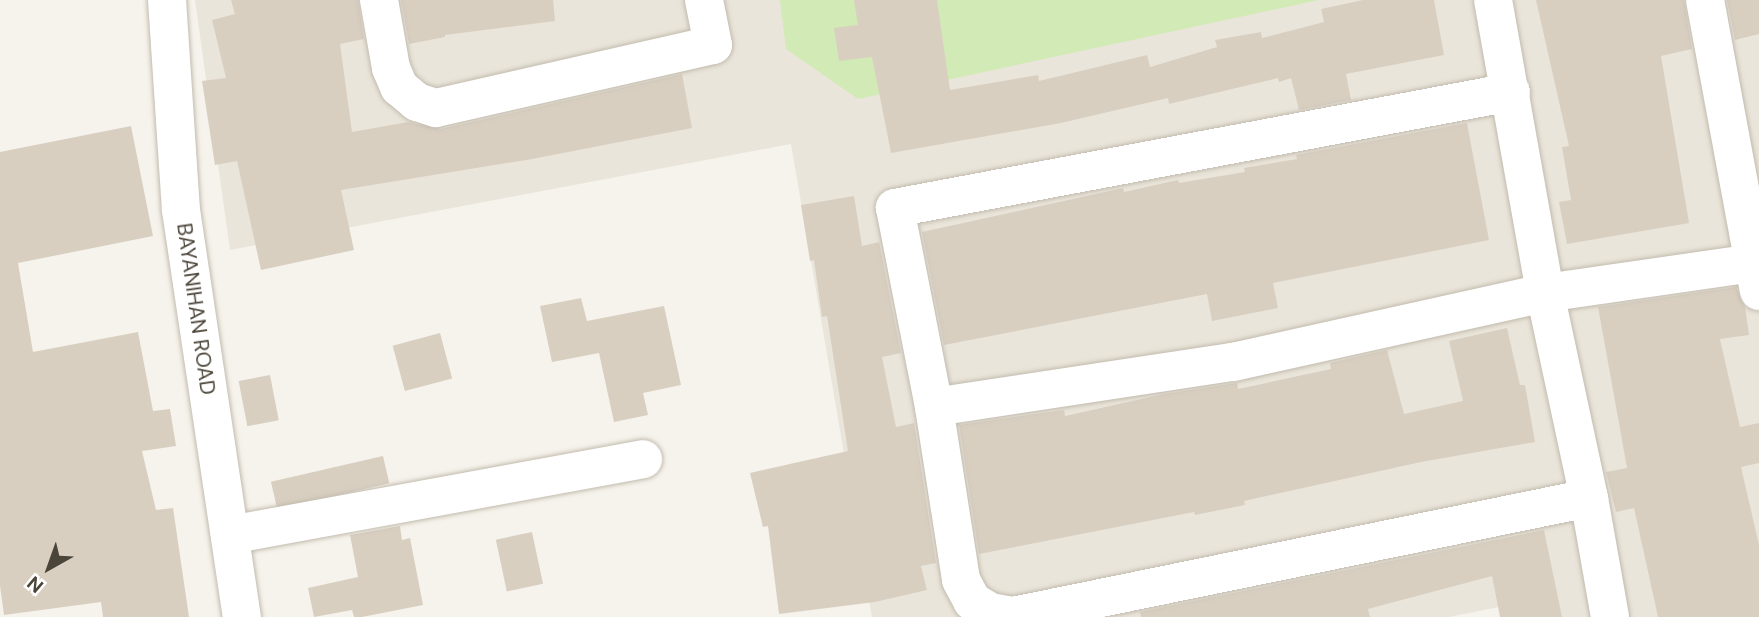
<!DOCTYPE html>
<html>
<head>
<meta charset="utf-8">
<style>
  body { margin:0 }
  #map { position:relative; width:1759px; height:617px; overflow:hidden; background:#f6f3ec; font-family:"DM Sans",sans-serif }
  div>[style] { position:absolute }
  .residential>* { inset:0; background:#eae5da }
  .green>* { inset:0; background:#d2eab5 }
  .building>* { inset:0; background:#d8cfc1; transform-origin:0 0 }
  .roads { filter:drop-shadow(0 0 2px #c2bbae) drop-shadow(0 0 2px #c2bbae) }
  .minor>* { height:38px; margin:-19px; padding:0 19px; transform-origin:19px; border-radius:19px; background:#fff }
  .tertiary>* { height:38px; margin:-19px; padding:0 19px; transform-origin:19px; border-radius:19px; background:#fff }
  span { translate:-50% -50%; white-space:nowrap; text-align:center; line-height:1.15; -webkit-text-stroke:7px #fff; paint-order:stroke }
  .street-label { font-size:21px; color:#4b4439 }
  .north { position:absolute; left:14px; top:533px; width:70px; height:70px; -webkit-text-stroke:5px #fff; paint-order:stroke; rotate:220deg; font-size:19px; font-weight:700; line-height:28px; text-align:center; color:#4b4439 }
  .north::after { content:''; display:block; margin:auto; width:24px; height:32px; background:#4b4439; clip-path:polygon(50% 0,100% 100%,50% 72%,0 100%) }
</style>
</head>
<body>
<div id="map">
  <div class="residential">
    <div style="clip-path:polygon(195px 0,1759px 0,1759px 617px,1502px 617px,1499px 607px,1449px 617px,872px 617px,791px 144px,230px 250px)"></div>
  </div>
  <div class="green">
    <div style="clip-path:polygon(780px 0,1319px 0,858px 99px,786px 49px)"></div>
  </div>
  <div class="building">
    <div style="clip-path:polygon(231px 0,358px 0,364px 39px,340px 44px,352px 132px,408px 122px,441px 129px,682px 74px,692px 128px,532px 159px,341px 190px,354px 250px,261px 270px,237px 161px,215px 165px,202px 81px,226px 78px,212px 20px,235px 14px)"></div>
    <div style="clip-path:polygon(401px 0,553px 0,555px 21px,445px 35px,445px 37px,409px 44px)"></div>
    <div style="clip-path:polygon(854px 0,937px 0,950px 90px,1038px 75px,1039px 81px,1147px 55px,1150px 67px,1217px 47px,1215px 40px,1261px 32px,1262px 38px,1324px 22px,1321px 9px,1363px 0,1434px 0,1444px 55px,1346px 74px,1351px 100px,1299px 110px,1291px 78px,1279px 82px,1278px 78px,1169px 104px,1168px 98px,1061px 123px,891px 153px,872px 57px,839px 61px,834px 28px,858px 25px)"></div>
    <div style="clip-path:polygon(1536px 0,1684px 0,1692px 49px,1661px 56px,1689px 223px,1567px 244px,1559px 202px,1571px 200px,1562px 147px,1569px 146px)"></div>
    <div style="clip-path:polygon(1727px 0,1759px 0,1759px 34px,1735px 40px)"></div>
    <div style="clip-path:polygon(1467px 123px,1489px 240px,1273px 283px,1278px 308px,1212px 321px,1207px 294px,944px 345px,922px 232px,1123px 188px,1124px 192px,1178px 180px,1179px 183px,1245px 172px,1244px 168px,1297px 159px,1296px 155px)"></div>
    <div style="clip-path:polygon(131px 126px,153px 236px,18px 263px,33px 352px,138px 332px,153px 411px,170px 409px,176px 446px,142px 451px,156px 510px,173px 508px,189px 617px,103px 617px,101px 602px,4px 615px,0 586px,0 152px)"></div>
    <div style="clip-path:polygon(854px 196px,862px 246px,879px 242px,901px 353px,882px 357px,896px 427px,914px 423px,936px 563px,921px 566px,927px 590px,875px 602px,779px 614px,768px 526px,763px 527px,750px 473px,848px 451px,827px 316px,822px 317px,814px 260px,810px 261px,801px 205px)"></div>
    <div style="clip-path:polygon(1736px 287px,1745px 307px,1749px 335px,1720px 339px,1740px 427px,1759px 423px,1759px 463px,1741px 467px,1759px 545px,1759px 617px,1658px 617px,1634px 508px,1616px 512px,1606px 472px,1627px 468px,1598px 307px)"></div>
    <div style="clip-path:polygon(581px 298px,587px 321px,664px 306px,681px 385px,643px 393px,648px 415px,614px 422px,599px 353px,552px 362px,540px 306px)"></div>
    <div style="clip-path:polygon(1507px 328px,1520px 385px,1525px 385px,1535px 442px,1421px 462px,1244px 501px,1245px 505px,1195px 515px,1194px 512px,979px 554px,959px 425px,1064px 410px,1065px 416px,1164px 394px,1237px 383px,1238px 389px,1331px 369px,1330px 363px,1387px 350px,1404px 414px,1463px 401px,1449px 341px)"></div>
    <div style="left:440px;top:333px;width:47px;height:49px;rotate:75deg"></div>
    <div style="left:270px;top:375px;width:46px;height:32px;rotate:79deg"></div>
    <div style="left:383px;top:456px;width:28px;height:115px;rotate:77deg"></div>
    <div style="clip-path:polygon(400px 526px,402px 540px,410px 538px,423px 605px,362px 617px,354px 617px,352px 610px,314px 617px,308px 588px,358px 577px,350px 535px)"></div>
    <div style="clip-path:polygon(1544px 530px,1562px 617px,1500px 617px,1492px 576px,1368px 609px,1370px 617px,1141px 617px,1140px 612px)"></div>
    <div style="left:532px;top:532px;width:53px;height:37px;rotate:78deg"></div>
  </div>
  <div class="roads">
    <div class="minor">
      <div style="left:379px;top:0;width:69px;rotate:80deg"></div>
      <div style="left:391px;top:68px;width:21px;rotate:67deg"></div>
      <div style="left:399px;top:87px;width:23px;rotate:40deg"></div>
      <div style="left:417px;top:102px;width:20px;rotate:18deg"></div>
      <div style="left:436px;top:108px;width:284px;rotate:-12.8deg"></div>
      <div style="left:713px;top:45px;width:46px;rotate:-101.3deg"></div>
      <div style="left:1493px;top:0;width:298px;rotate:79.9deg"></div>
      <div style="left:1545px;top:293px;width:210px;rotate:77.9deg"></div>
      <div style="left:1589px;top:498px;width:121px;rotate:80deg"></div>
      <div style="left:1705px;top:0;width:296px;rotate:79.5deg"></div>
      <div style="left:1511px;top:92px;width:627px;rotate:169.34deg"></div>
      <div style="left:895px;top:208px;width:203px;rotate:78.9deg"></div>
      <div style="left:934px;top:407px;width:175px;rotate:81.1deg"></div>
      <div style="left:961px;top:580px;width:24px;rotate:62deg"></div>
      <div style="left:972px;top:601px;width:21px;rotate:31deg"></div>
      <div style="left:990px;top:612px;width:23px;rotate:10deg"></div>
      <div style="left:1013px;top:616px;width:588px;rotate:-11.58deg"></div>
      <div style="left:934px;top:407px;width:302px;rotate:-8.6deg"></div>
      <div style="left:1233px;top:362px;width:320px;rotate:-12.5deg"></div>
      <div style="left:1545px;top:293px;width:216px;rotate:-8.2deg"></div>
      <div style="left:230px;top:535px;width:420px;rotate:-10.4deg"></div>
    </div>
    <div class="tertiary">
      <div style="left:167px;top:0;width:210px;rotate:86.2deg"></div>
      <div style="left:181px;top:210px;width:412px;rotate:81.5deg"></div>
    </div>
  </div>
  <div class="street-label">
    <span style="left:196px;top:309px;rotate:82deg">BAYANIHAN ROAD</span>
  </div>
  <div class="north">N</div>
</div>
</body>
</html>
